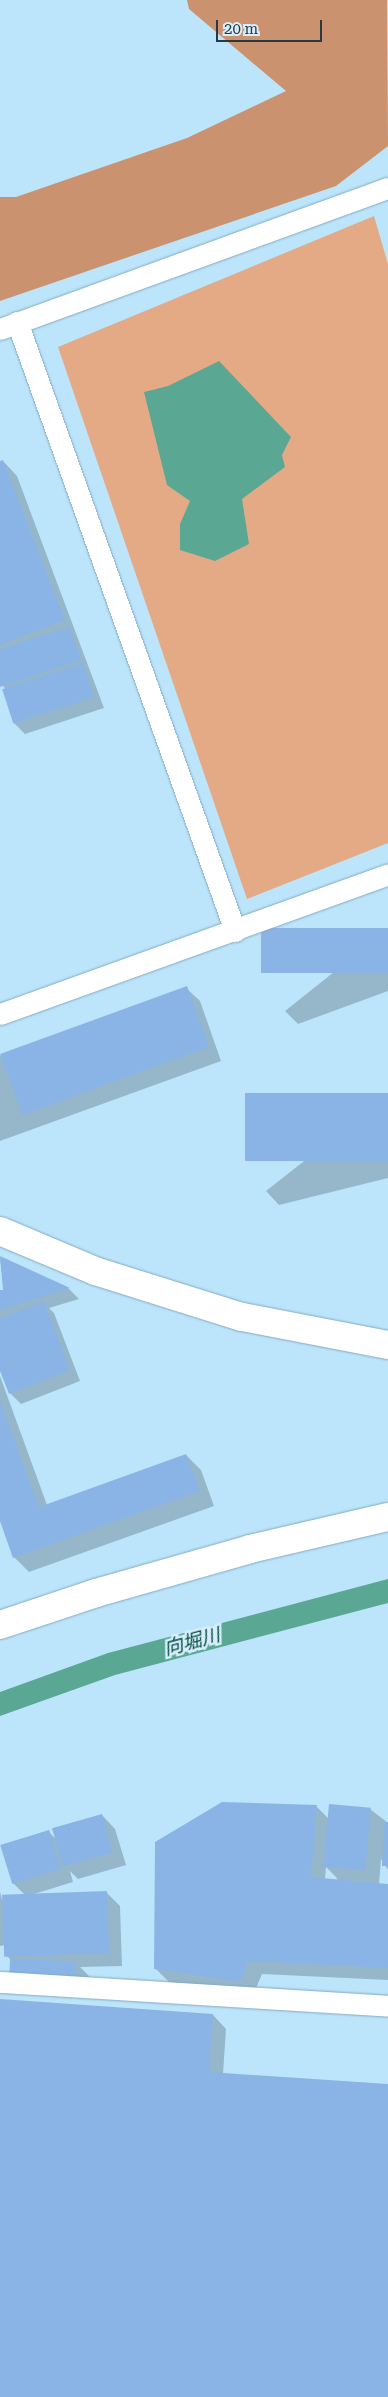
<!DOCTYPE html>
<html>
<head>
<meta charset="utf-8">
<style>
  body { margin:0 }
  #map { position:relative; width:388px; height:2397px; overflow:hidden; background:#bce5fc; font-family:"Roboto Serif","Noto Sans JP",serif }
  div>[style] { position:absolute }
  .green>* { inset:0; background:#e4aa85 }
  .forest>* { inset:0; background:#ca926e }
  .water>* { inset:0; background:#5aa893 }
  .shadow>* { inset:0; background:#0003 }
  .building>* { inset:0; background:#8bb4e6; transform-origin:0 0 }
  .roads { filter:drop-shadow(0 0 1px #83aac0) drop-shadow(0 0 1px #83aac0) }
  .service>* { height:21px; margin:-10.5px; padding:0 10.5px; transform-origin:10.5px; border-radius:10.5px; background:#fff }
  .minor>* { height:28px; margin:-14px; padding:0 14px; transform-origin:14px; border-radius:14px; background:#fff }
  span { translate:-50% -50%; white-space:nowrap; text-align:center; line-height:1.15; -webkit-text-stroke:5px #d7effd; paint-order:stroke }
  .water-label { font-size:19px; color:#044b3d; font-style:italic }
  .scale { position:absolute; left:216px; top:20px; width:106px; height:22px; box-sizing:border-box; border:2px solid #293942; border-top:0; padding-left:6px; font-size:15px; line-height:18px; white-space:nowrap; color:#293942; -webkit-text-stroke:4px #d7effd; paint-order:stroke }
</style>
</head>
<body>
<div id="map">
  <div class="green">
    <div style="clip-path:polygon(374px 216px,388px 264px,388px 843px,247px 899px,58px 347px)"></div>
  </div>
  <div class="forest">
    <div style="clip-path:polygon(187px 0,387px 0,388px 146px,336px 186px,0 301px,0 197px,16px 197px,187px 138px,286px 91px,189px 9px)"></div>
  </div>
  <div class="water">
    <div style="clip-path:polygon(219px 361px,291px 437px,282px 455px,285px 467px,242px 499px,249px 544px,215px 561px,180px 550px,180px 524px,190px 501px,167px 485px,144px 392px,168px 386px)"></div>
    <div style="clip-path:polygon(388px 1579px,388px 1603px,115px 1675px,0 1716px,0 1692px,108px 1653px)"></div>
  </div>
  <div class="shadow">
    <div style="clip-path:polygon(3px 461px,17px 476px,104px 708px,25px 734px,14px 723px,6px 690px,0 682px,0 462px)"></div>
    <div style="clip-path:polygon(388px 929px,388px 991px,298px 1024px,285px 1011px)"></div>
    <div style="clip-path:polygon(186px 988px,200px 1001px,221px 1061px,0 1141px,0 1056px)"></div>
    <div style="clip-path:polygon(388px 1095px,388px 1178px,279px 1205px,266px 1191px)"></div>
    <div style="clip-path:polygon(0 1258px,69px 1289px,79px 1299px,49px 1308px,54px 1313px,80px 1381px,21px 1404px,10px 1393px,0 1367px,0 1292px,4px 1291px)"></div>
    <div style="clip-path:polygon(0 1376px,47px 1505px,186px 1455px,201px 1470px,214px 1506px,29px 1572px,15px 1558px,0 1517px)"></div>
    <div style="clip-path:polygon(evenodd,317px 1807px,329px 1819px,370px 1809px,388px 1823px,388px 1870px,381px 1859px,379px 1884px,388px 1885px,388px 1980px,262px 1974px,253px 1995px,169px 1982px,155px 1968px,317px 1807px,326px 1867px,335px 1876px,339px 1881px,325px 1879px,326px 1867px)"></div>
    <div style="clip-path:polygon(102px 1815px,115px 1829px,126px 1865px,78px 1879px,70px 1871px,73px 1882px,34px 1894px,107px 1893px,120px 1906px,122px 1966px,80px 1967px,89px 1976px,88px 1992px,11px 1960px,6px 1955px,5px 1945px,0 1946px,0 1892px,3px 1903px,25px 1895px,12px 1882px,49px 1832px,57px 1840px)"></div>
    <div style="clip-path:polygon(0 2001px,213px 2015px,226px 2029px,223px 2074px,388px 2086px,388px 2397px,0 2397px)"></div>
  </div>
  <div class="building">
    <div style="clip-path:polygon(3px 460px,65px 620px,0 645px,0 461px)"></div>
    <div style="clip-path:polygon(69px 627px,81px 660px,0 687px,0 649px)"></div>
    <div style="left:83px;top:663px;width:36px;height:85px;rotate:72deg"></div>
    <div style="left:388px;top:928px;width:45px;height:127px;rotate:90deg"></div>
    <div style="left:187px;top:986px;width:65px;height:199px;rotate:70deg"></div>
    <div style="left:388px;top:1093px;width:68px;height:143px;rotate:90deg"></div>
    <div style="clip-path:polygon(0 1256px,70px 1288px,0 1310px,0 1290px,3px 1290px)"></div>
    <div style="clip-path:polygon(44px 1301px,70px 1370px,9px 1394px,0 1371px,0 1318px)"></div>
    <div style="clip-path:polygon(0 1401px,39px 1507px,186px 1454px,200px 1491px,13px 1558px,0 1521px)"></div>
    <div style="clip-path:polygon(222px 1802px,317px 1805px,311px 1877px,388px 1884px,388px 1968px,248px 1961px,240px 1982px,154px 1969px,155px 1842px)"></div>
    <div style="left:329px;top:1804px;width:42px;height:63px;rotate:5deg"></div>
    <div style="left:102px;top:1814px;width:40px;height:52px;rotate:74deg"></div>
    <div style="clip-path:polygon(384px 1822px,388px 1822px,388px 1866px,382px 1866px)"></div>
    <div style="left:49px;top:1830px;width:41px;height:51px;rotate:73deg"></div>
    <div style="left:107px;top:1891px;width:62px;height:105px;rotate:88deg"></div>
    <div style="left:10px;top:1959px;width:66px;height:18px;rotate:2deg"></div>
    <div style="clip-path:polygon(0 1999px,213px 2014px,209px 2072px,388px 2084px,388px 2397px,0 2397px)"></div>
  </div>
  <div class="roads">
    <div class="service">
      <div style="left:17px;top:322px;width:647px;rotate:70.3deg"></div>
      <div style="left:0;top:329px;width:413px;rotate:-20deg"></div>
      <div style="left:0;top:1014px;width:412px;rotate:-19.8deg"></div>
      <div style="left:0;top:1982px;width:389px;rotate:3.5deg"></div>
    </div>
    <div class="minor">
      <div style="left:0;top:1231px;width:103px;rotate:22.8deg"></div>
      <div style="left:95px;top:1271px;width:154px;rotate:17.4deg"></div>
      <div style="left:242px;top:1317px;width:149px;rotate:10.9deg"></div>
      <div style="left:0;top:1625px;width:101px;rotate:-18.4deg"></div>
      <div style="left:96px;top:1593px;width:160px;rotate:-15.9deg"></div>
      <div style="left:250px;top:1549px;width:142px;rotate:-13.1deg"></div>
    </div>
  </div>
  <div class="water-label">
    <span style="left:192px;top:1642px;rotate:-15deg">向堀川</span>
  </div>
  <div class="scale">20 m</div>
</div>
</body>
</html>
